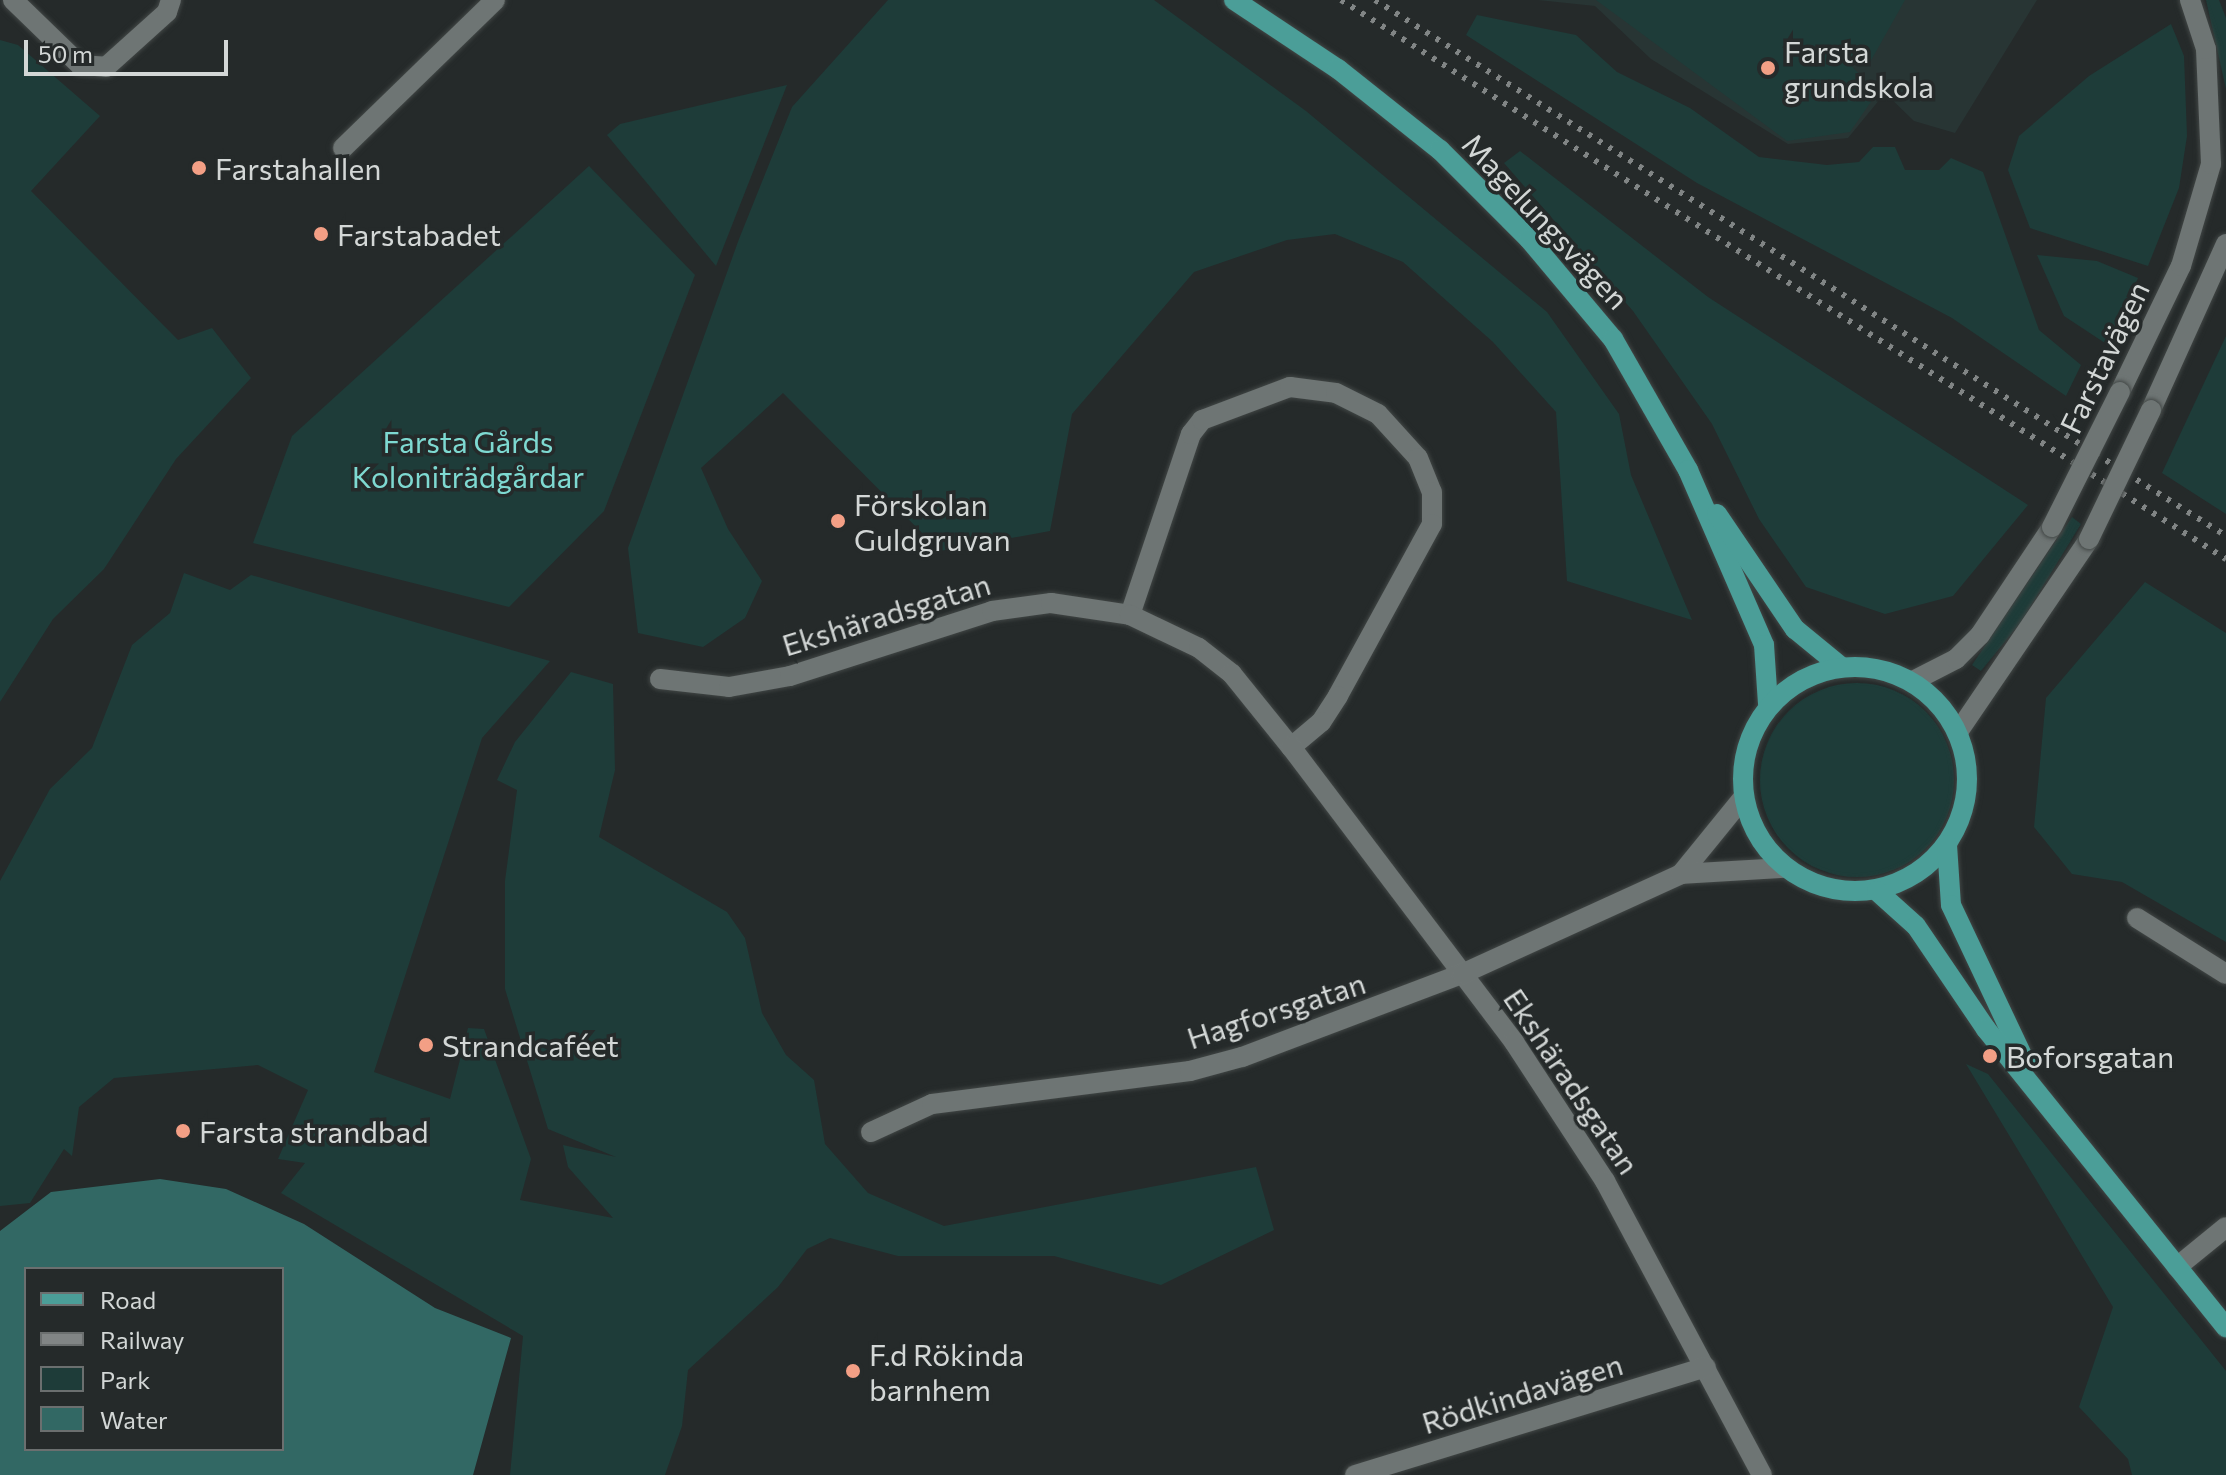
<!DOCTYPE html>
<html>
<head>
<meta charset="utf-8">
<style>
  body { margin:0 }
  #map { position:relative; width:2226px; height:1475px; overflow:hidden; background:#252a2a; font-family:Commissioner,sans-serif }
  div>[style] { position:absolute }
  .built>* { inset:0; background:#283534 }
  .green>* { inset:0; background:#1e3c39 }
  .round { border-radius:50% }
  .water>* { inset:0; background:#326864 }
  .roads { filter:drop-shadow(0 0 2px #414645) drop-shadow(0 0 2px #414645) }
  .minor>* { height:20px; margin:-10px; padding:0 10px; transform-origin:10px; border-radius:10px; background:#6e7574 }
  .major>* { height:20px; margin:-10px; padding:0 10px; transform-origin:10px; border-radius:10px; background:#4b9e98 }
  .major>.ring { margin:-10px; padding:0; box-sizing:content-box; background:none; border:20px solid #4b9e98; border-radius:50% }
  .rail>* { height:6px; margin-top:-3px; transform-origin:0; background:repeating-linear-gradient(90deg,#818585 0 4px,transparent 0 12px) }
  .bridges { filter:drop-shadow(0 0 2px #414645) drop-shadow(0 0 2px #414645) }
  .minor-bridge>* { height:20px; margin:-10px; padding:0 10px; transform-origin:10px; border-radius:10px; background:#6e7574 }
  .dots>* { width:22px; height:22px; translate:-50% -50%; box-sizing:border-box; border:4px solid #252a2a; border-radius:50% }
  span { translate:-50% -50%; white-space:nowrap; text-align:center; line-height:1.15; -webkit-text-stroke:7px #252a2a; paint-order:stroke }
  .poi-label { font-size:30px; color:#d3d7d6 }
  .left { translate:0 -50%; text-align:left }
  .street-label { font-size:30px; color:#d3d7d6 }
  .park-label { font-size:30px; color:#7ed9d1 }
  .legend { position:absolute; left:24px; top:1267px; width:260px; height:184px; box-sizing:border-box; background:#252a2a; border:2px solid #6b6f6f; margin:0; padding:10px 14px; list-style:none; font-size:24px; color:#d3d7d6 }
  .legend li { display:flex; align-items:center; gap:16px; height:40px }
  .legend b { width:40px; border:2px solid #6b6f6f }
  .scale { position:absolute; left:24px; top:40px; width:204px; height:36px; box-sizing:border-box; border:4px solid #d3d7d6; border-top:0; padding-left:10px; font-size:24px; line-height:28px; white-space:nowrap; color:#d3d7d6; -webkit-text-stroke:6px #252a2a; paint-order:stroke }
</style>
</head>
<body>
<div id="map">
  <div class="built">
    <div style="clip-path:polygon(1538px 0,2037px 0,1955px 133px,1914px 121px,1885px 93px,1848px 138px,1788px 144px,1651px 59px,1595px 6px)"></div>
  </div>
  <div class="green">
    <div style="clip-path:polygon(888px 0,1154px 0,1306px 111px,1547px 312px,1619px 414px,1631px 475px,1692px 620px,1567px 581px,1556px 412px,1493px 342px,1403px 262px,1335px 234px,1287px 240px,1194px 272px,1072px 414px,1050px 531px,940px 551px,783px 393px,701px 468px,728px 529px,762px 581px,745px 618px,703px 647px,638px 633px,628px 548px,739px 239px,792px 107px)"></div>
    <div style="clip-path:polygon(1596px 0,1905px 0,1869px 64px,1844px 58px,1877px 93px,1850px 132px,1787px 141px)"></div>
    <div style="clip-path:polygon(2206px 0,2219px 0,2226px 18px,2226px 89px)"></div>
    <div style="clip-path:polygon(1477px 15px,1576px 35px,1617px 72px,1690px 108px,1759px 157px,1827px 165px,1859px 162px,1873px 147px,1895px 147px,1905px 170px,1939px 170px,1951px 158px,1983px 172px,2039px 330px,2081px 365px,2066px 396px,1952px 318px,1697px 183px,1466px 35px)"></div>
    <div style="clip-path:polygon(2171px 24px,2184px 56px,2187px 136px,2179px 188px,2148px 266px,2030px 228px,2008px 170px,2019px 136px,2089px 76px)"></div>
    <div style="clip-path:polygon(0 40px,18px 45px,100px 116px,31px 191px,178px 340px,212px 328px,251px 378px,176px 459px,104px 569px,53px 619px,0 702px)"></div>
    <div style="clip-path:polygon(787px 85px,716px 266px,607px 135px,620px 124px)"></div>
    <div style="clip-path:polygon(1520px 151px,1708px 297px,2028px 505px,1953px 596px,1885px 614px,1806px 587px,1759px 519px,1712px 424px,1633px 311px,1504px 163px)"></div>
    <div style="clip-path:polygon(589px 166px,695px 275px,604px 511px,509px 607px,253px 543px,292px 436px)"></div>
    <div style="clip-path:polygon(2037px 255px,2097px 261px,2138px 278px,2108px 345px,2064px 316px)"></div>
    <div style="clip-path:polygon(2226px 336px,2226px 514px,2162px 473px)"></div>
    <div style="clip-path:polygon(2072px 517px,2081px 524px,2021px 622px,1981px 671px,1972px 665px)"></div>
    <div style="clip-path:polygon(184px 573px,230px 590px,251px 575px,550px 661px,482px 738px,374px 1072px,450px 1099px,468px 1028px,484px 1029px,531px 1159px,520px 1200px,613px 1218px,568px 1167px,563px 1145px,616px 1157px,548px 1129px,505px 989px,505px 881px,517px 790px,497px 780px,515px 742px,571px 672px,613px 684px,615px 770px,599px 837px,727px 912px,745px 938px,762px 1013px,786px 1055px,814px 1080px,825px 1144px,868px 1193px,944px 1226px,1256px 1167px,1274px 1230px,1161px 1285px,1054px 1256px,898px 1256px,830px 1238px,807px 1249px,778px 1287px,688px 1370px,682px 1426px,665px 1475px,510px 1475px,523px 1336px,281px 1193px,305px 1163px,278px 1159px,308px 1090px,258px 1065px,114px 1078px,79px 1107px,72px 1156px,64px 1149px,30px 1203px,0 1206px,0 881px,50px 789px,92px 748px,132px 645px,170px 613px)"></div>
    <div style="clip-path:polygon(2145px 582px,2226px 633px,2226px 942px,2122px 882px,2072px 874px,2034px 827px,2046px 698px)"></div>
    <div class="round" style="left:1760px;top:683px;width:194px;height:194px"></div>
    <div style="clip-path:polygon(1966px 1064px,1988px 1074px,2226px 1371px,2226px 1475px,2132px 1475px,2128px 1459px,2079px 1407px,2113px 1307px)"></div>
  </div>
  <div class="water">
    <div style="clip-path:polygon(evenodd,160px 1179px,226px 1189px,304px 1224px,435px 1308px,511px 1338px,473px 1475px,0 1475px,0 1231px,51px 1192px,160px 1179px,26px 1269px,282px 1269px,282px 1449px,26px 1449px,26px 1269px)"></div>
  </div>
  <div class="roads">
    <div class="minor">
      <div style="left:13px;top:0;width:93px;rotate:44.1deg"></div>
      <div style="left:80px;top:65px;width:26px;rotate:4deg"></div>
      <div style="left:106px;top:67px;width:82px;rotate:-42deg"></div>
      <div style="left:167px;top:12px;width:13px;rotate:-72deg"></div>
      <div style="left:343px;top:148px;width:212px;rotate:-44.2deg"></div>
      <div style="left:2120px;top:392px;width:140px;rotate:-64.2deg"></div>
      <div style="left:2181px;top:266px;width:106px;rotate:-73.6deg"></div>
      <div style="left:2211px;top:164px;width:115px;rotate:-92.5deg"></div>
      <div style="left:2206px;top:49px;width:52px;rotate:-108.1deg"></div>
      <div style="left:2151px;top:410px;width:182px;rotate:-65.7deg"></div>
      <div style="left:1130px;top:615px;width:191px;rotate:-71.4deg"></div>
      <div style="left:1191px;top:434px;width:18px;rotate:-52deg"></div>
      <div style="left:1202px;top:420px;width:94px;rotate:-20.6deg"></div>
      <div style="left:1290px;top:387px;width:46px;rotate:7.4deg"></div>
      <div style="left:1336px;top:393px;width:47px;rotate:26.6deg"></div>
      <div style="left:1378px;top:414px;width:59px;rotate:47.7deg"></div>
      <div style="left:1418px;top:458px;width:37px;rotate:68deg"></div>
      <div style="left:1432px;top:492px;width:32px;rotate:90deg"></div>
      <div style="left:1432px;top:524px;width:196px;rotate:118.7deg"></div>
      <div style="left:1338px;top:696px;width:31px;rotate:123deg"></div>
      <div style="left:1321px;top:722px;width:39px;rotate:140deg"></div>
      <div style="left:660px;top:679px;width:69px;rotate:6.6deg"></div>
      <div style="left:729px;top:687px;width:62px;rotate:-10.2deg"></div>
      <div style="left:790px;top:676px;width:212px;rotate:-17.8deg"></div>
      <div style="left:992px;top:611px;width:60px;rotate:-7.7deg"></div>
      <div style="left:1051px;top:603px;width:80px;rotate:8.6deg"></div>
      <div style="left:1130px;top:615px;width:76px;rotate:25.6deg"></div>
      <div style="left:1199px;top:648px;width:42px;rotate:38.2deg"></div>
      <div style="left:1232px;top:674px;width:94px;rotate:51.1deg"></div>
      <div style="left:1291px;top:747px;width:370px;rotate:52.9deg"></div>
      <div style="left:1514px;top:1042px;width:166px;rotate:56.8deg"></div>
      <div style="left:1605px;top:1181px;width:333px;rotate:61.9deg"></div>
      <div style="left:1913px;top:681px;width:48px;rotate:-27.1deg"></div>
      <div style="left:1956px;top:659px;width:34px;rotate:-45deg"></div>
      <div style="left:1980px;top:635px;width:130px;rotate:-56.3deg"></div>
      <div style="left:1958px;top:732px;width:233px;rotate:-55.8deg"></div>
      <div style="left:1681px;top:874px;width:97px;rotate:-50.9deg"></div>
      <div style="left:2137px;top:918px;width:105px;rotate:32.2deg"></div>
      <div style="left:871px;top:1132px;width:67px;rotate:-24.7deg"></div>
      <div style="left:932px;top:1104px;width:260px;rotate:-7.3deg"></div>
      <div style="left:1190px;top:1071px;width:54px;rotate:-15.1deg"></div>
      <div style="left:1242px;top:1057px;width:235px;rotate:-20.7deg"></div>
      <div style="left:1462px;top:974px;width:241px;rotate:-24.5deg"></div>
      <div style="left:1681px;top:874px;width:102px;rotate:-3.4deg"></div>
      <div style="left:2177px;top:1267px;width:63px;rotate:-39.2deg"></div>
      <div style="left:1355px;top:1475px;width:367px;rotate:-17.1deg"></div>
    </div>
    <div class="major">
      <div style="left:1234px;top:0;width:125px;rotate:33.6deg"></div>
      <div style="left:1338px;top:69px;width:130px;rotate:38.5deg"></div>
      <div style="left:1440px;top:150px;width:126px;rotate:45deg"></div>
      <div style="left:1529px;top:239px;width:131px;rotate:50deg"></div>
      <div style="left:1613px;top:339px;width:151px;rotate:60.2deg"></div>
      <div style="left:1688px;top:470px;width:191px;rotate:66.5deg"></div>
      <div style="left:1764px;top:645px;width:59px;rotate:86.1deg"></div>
      <div style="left:1717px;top:514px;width:139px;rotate:55.9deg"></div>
      <div style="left:1795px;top:629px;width:58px;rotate:39.4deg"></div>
      <div class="ring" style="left:1743px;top:667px;width:204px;height:204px"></div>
      <div style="left:1947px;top:845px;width:60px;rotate:86.2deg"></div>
      <div style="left:1951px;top:905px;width:176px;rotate:64.7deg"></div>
      <div style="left:1877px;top:891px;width:52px;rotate:41.9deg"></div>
      <div style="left:1916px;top:926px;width:125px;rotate:55.8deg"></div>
      <div style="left:1986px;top:1029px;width:383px;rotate:51.2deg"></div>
    </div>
  </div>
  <div class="rail">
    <div style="left:1341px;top:0;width:1047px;rotate:32.28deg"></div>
    <div style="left:1375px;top:0;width:1006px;rotate:32.2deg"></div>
  </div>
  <div class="bridges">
    <div class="minor-bridge">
      <div style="left:2052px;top:527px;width:151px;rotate:-63.3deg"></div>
      <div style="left:2089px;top:539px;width:143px;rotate:-64.3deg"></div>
    </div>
  </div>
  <div class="dots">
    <div style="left:1768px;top:68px;background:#f39f85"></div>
    <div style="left:199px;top:168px;background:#f39f85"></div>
    <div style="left:321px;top:234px;background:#f39f85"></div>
    <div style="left:838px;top:521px;background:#f39f85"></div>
    <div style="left:426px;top:1045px;background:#f39f85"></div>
    <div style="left:1990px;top:1056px;background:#f39f85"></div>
    <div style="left:183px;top:1131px;background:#f39f85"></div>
    <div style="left:853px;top:1371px;background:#f39f85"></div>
  </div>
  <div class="poi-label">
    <span class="left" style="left:1784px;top:68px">Farsta<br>grundskola</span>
    <span class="left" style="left:215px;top:168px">Farstahallen</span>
    <span class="left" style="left:337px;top:234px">Farstabadet</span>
    <span class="left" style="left:854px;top:521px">Förskolan<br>Guldgruvan</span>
    <span class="left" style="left:442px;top:1045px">Strandcaféet</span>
    <span class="left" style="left:2006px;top:1056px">Boforsgatan</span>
    <span class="left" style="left:199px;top:1131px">Farsta strandbad</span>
    <span class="left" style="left:869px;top:1371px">F.d Rökinda<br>barnhem</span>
  </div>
  <div class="street-label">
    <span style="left:1546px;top:221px;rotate:47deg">Magelungsvägen</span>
    <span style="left:2104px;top:357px;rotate:-64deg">Farstavägen</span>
    <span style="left:886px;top:614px;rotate:-17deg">Ekshäradsgatan</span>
    <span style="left:1276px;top:1010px;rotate:-18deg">Hagforsgatan</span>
    <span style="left:1572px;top:1081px;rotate:56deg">Ekshäradsgatan</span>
    <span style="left:1522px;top:1393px;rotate:-17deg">Rödkindavägen</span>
  </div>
  <div class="park-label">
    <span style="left:468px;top:458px">Farsta Gårds<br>Koloniträdgårdar</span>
  </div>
  <ul class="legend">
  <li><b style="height:10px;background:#4b9e98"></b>Road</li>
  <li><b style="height:10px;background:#818585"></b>Railway</li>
  <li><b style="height:22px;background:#1e3c39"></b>Park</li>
  <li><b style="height:22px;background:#326864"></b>Water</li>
  </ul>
  <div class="scale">50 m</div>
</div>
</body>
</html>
